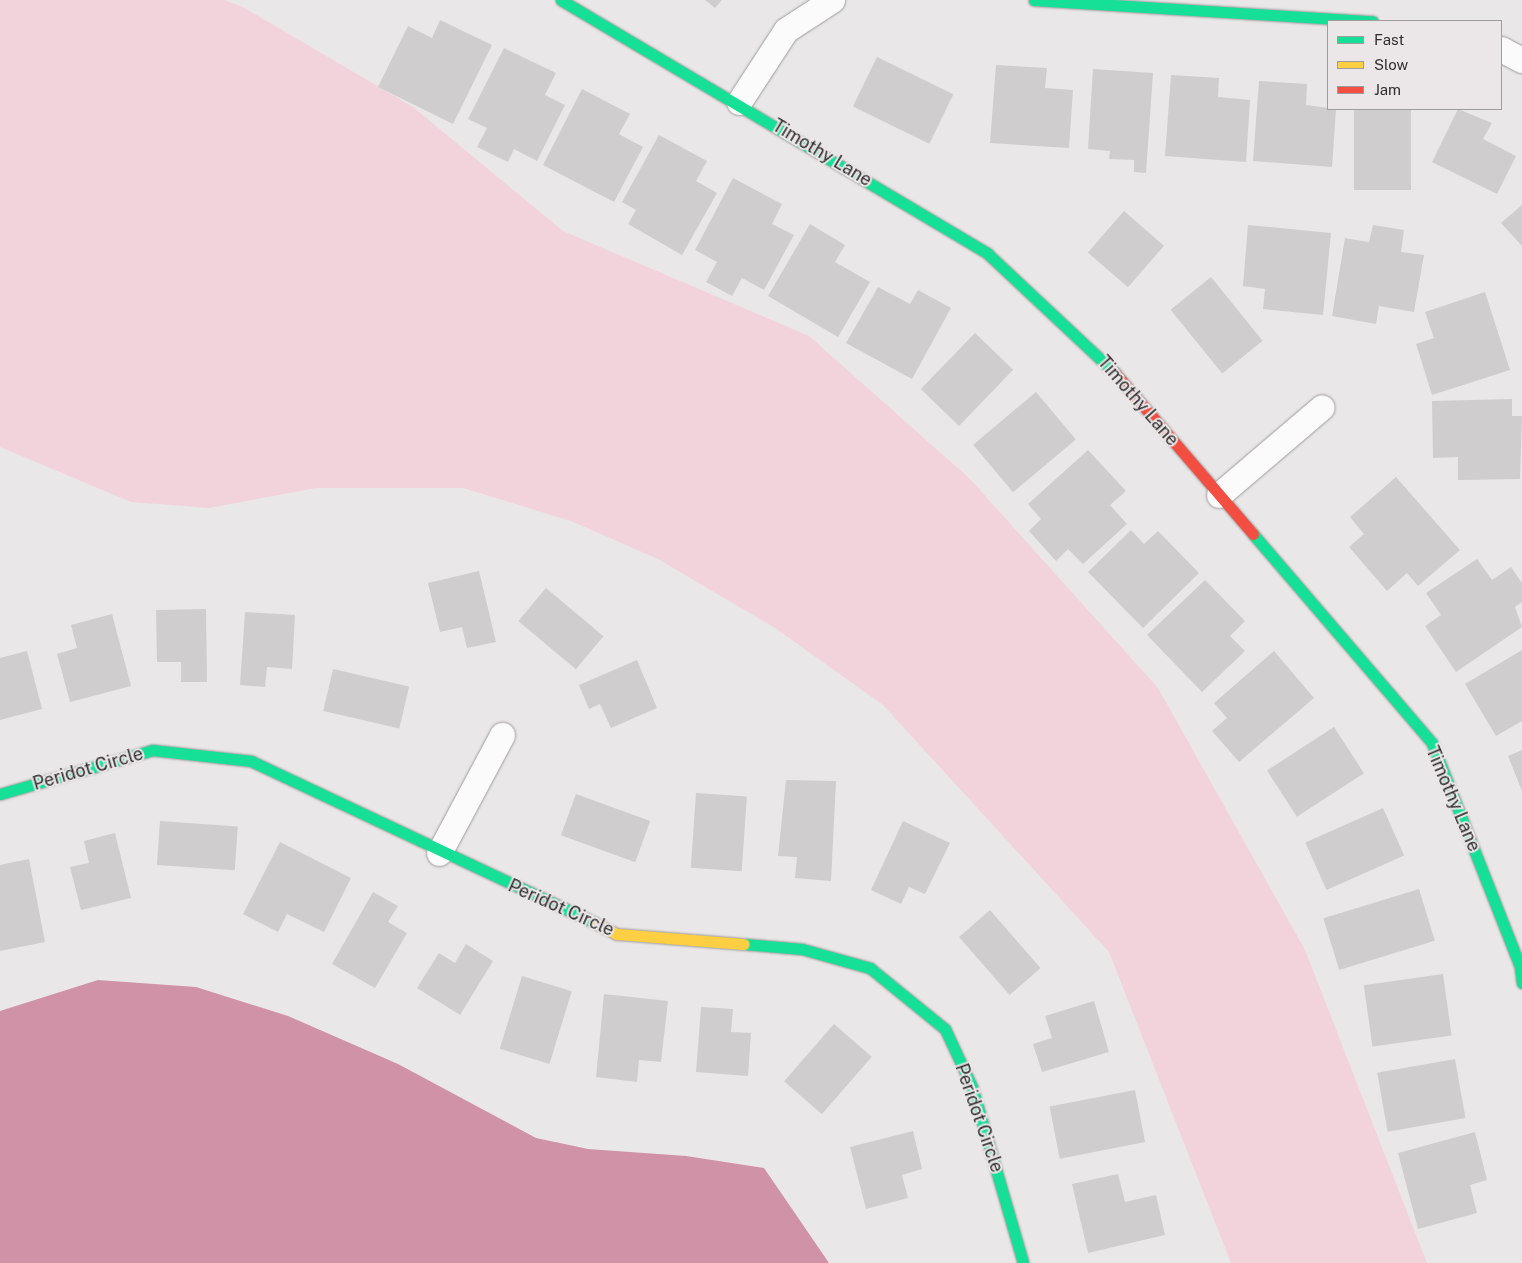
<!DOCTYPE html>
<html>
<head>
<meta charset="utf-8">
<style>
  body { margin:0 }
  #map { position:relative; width:1522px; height:1263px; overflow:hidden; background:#eae7e8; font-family:"Public Sans",sans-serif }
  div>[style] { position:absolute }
  .green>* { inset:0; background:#f2d3dc }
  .water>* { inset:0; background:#cf92a6 }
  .building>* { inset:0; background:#d0cdce; transform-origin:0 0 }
  .roads { filter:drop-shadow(0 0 1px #9f9c9d) drop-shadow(0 0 1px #9f9c9d) }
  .street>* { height:25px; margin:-12.5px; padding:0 12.5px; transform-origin:12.5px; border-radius:12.5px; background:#fcfbfc }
  .fast>* { height:11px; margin:-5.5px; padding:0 5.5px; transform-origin:5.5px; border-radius:5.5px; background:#16e098 }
  .slow>* { height:11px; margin:-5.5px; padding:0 5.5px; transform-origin:5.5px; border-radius:5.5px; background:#ffcf43 }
  .jam>* { height:11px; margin:-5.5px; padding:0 5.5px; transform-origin:5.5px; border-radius:5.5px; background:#f24e42 }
  span { translate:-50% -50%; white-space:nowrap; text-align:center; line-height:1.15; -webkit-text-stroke:4px #ebe6e7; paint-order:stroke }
  .street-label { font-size:18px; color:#2f2e2e }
  .legend { position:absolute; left:1327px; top:20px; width:175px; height:90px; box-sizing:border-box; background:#ebe6e7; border:1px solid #a09c9d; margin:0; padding:6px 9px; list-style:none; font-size:15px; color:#2f2e2e }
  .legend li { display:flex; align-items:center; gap:10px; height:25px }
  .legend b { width:25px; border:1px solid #a09c9d }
</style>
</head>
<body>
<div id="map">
  <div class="green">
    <div style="clip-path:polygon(0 0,224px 0,243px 7px,413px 107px,563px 231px,809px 336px,970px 479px,1158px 688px,1305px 950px,1427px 1263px,1231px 1263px,1109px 952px,883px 705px,775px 628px,658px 559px,571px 521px,463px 488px,316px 488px,209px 508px,131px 502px,0 447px)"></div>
  </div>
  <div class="water">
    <div style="clip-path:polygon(98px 980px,196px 987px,288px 1016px,398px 1064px,536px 1138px,588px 1149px,686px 1156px,764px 1168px,829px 1263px,0 1263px,0 1011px)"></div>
  </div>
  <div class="building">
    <div style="clip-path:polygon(705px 0,722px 0,715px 8px)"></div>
    <div style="clip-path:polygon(440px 20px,492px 45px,453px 124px,378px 87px,408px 26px,432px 38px)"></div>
    <div style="clip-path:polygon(504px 48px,556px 73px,545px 95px,565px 105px,537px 161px,514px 149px,508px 162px,477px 147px,487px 128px,468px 119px)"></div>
    <div style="left:877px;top:57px;width:85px;height:55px;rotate:26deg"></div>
    <div style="clip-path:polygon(996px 65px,1047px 68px,1045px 88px,1073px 90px,1069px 148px,990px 143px)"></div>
    <div style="clip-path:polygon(1093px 69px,1153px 73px,1146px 173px,1134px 172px,1134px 160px,1109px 159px,1110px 151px,1088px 149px)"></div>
    <div style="clip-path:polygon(1171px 75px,1219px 78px,1218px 97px,1250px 100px,1246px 162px,1165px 156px)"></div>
    <div style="clip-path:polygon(1259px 81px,1307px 84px,1306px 105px,1336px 109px,1332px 167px,1253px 161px)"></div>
    <div style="clip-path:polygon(582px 89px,630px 114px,619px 134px,643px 147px,614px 202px,543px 165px)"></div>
    <div style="left:1354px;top:109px;width:57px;height:81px"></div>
    <div style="clip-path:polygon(1458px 109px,1492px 123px,1483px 139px,1516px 156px,1497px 194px,1432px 162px)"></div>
    <div style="clip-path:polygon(659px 135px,707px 161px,696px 181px,717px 193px,682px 255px,628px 224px,636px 210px,622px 202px)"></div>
    <div style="clip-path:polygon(733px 178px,782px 204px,772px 224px,794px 235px,764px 290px,742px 278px,732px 296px,706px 282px,717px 262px,695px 250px)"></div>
    <div style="clip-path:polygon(1522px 205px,1522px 246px,1501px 223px)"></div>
    <div style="left:1124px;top:211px;width:53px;height:55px;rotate:41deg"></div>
    <div style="clip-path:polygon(810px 224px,845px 245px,835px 262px,870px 282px,838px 337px,768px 296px)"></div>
    <div style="clip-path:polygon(1248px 225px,1331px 233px,1323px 315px,1263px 309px,1265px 289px,1243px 286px)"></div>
    <div style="clip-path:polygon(1373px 225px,1404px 230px,1401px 252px,1424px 255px,1414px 312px,1379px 306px,1376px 324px,1332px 316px,1345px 238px,1369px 242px)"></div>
    <div style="left:1211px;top:277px;width:82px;height:52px;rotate:51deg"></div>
    <div style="clip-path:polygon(878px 287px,910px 304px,918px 290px,951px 308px,912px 379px,846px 343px)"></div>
    <div style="clip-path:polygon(1485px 292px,1510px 370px,1432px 395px,1416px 344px,1434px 338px,1425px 312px)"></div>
    <div style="left:975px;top:333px;width:53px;height:78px;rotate:44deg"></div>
    <div style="left:1036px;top:392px;width:62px;height:82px;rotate:50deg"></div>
    <div style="clip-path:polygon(1512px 399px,1512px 416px,1522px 416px,1520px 479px,1458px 480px,1458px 457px,1433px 458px,1432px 401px)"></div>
    <div style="clip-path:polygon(1088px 450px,1126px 491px,1110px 505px,1127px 524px,1083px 564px,1068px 549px,1056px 561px,1029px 531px,1041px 519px,1028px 504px)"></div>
    <div style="clip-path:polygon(1396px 477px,1460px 550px,1418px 586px,1407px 573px,1387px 591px,1349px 547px,1364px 534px,1350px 517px)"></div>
    <div style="clip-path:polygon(1131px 530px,1144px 544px,1158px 531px,1199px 573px,1143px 628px,1088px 572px)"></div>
    <div style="clip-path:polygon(1477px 559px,1492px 580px,1511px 567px,1522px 583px,1522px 602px,1515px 607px,1522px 627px,1456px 672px,1425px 626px,1441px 615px,1426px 593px)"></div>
    <div style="clip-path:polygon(479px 571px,496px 642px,467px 648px,462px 627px,440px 632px,428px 583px)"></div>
    <div style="clip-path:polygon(1205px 580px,1245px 621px,1230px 636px,1245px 651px,1202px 692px,1147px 635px)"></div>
    <div style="left:546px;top:588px;width:75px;height:43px;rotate:40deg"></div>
    <div style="clip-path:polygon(206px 609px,207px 682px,181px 682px,181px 662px,157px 662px,156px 610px)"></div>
    <div style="clip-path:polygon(245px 612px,295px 615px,292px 669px,267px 667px,265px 687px,240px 685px)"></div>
    <div style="clip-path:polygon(112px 614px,131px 686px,70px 702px,57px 654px,77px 648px,71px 625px)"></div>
    <div style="clip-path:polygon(1522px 650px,1522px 721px,1496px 736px,1465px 684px)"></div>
    <div style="clip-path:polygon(27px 651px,42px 709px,0 720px,0 658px)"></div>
    <div style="clip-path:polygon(1274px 651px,1314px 698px,1239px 762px,1212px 731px,1227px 718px,1214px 703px)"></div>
    <div style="clip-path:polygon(637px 660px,657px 708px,611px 728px,600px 704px,589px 709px,579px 685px)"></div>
    <div style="left:333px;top:669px;width:78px;height:43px;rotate:13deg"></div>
    <div style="left:1334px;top:727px;width:55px;height:80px;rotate:57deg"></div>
    <div style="clip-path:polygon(1522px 750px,1522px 791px,1508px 756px)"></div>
    <div style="clip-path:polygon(786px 780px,836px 781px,831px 881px,795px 878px,797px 857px,778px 856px)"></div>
    <div style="left:696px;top:793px;width:51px;height:75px;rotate:4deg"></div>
    <div style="left:576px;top:794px;width:79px;height:44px;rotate:20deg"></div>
    <div style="left:1383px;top:808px;width:52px;height:85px;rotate:66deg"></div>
    <div style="left:160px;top:821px;width:78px;height:44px;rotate:4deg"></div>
    <div style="clip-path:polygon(903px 821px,950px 843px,925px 894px,909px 887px,901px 904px,871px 890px)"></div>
    <div style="clip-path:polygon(115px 833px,131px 898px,81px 910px,70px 867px,89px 863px,84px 841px)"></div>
    <div style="clip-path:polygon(280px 842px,351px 878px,324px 932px,287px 914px,278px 932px,243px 914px)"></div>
    <div style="clip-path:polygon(29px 859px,45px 942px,0 951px,0 865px)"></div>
    <div style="left:1419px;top:889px;width:54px;height:100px;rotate:73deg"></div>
    <div style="clip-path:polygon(373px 892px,398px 906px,388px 922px,407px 933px,375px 988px,332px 964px)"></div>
    <div style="left:990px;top:910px;width:77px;height:41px;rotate:49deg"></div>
    <div style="clip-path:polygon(466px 944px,493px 961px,460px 1015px,417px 988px,439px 953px,455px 963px)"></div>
    <div style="left:1443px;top:974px;width:62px;height:80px;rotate:82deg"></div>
    <div style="left:522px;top:976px;width:52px;height:76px;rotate:17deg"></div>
    <div style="clip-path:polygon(604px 994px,668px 1001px,661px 1062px,639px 1060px,637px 1082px,596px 1077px)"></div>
    <div style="clip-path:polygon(1094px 1001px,1109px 1052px,1042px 1072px,1033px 1044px,1052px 1038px,1045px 1016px)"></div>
    <div style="clip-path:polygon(701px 1007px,733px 1009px,731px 1032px,751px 1033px,748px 1076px,696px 1072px)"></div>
    <div style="left:834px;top:1024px;width:50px;height:76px;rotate:41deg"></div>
    <div style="left:1455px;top:1059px;width:60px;height:79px;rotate:80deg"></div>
    <div style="left:1135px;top:1090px;width:53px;height:87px;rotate:79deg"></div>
    <div style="clip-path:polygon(913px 1131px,922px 1169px,902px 1175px,908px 1198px,866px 1209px,850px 1147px)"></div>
    <div style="clip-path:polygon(1475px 1132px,1487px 1180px,1470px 1185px,1477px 1213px,1418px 1229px,1398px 1153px)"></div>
    <div style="clip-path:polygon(1118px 1174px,1125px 1202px,1156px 1195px,1165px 1235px,1088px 1253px,1072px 1184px)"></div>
  </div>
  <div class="roads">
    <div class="street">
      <div style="left:1501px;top:49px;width:24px;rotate:28deg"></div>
      <div style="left:739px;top:102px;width:86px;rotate:-56.9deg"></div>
      <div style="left:786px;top:30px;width:55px;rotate:-33.1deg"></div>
      <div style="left:1219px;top:495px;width:135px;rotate:-40.5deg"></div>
      <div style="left:439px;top:853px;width:134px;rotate:-61.9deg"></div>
    </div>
    <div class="fast">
      <div style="left:561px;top:0;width:497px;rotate:30.7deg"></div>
      <div style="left:988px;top:254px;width:174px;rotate:43.1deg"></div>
      <div style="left:1034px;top:0;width:339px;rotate:3.6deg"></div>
      <div style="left:1253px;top:534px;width:275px;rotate:49.4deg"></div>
      <div style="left:1432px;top:743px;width:240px;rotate:68.5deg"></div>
      <div style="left:1520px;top:966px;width:17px;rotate:83deg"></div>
      <div style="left:0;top:794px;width:158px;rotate:-16.1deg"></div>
      <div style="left:152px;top:750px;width:100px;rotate:6.3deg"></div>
      <div style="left:251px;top:761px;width:380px;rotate:25.2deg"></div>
      <div style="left:744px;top:944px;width:58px;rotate:4.9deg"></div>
      <div style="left:802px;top:949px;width:71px;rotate:15.6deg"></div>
      <div style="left:870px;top:968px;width:97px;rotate:39.1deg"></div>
      <div style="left:945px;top:1029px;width:64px;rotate:65deg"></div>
      <div style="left:972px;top:1087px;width:183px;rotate:73.8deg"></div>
    </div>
    <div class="slow">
      <div style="left:595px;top:923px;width:25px;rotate:27deg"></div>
      <div style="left:617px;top:934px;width:127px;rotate:4.5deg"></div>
    </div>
    <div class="jam">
      <div style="left:1115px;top:373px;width:212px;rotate:49.4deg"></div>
    </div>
  </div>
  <div class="street-label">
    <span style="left:822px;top:153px;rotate:31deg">Timothy Lane</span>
    <span style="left:1138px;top:401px;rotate:49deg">Timothy Lane</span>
    <span style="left:88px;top:769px;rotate:-16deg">Peridot Circle</span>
    <span style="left:1453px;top:799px;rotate:67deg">Timothy Lane</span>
    <span style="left:561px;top:908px;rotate:24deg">Peridot Circle</span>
    <span style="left:979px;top:1118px;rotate:71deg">Peridot Circle</span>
  </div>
  <ul class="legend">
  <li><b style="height:6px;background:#16e098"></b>Fast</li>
  <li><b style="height:6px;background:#ffcf43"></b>Slow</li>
  <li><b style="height:6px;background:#f24e42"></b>Jam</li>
  </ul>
</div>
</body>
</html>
